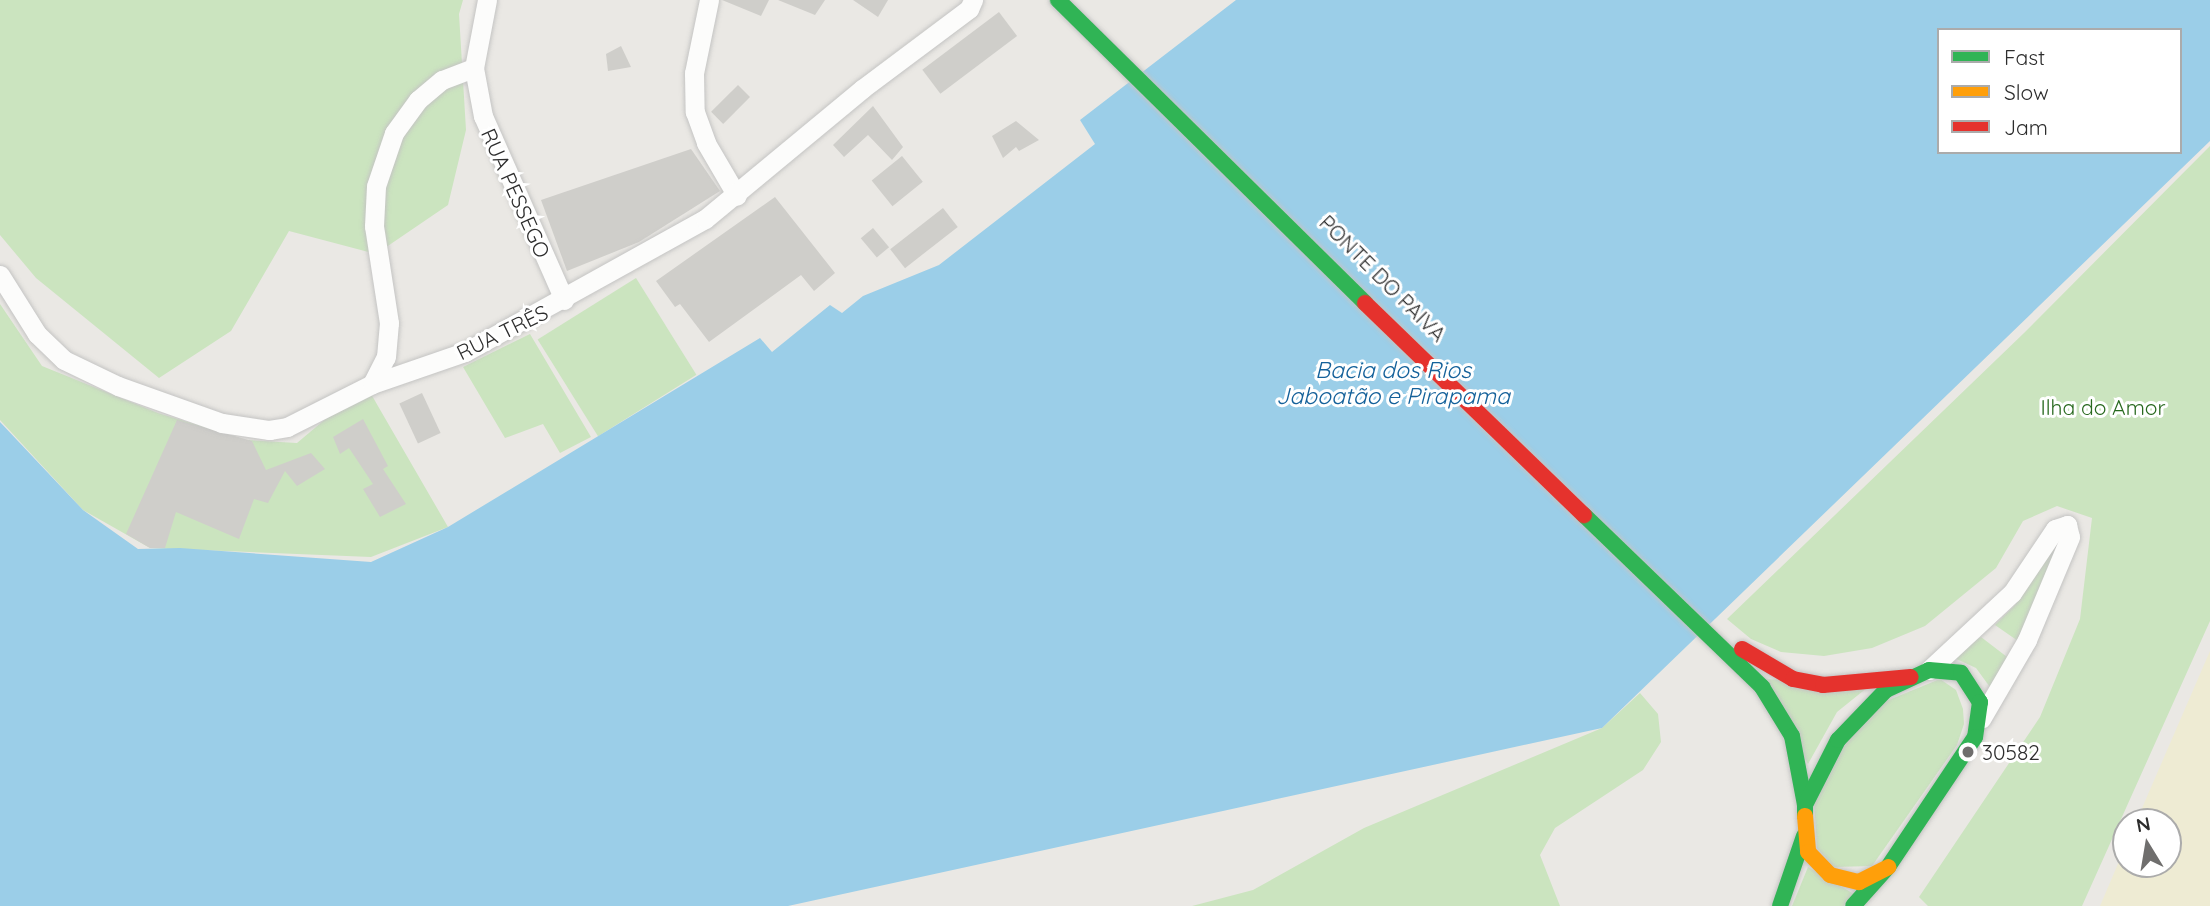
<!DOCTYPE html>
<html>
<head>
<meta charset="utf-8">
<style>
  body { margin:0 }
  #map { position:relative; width:2210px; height:906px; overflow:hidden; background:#eae8e4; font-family:Quicksand,sans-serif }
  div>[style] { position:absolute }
  .green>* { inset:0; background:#cbe4bf; transform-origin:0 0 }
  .sand>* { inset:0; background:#eeebd3 }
  .water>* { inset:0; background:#9bcee8 }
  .building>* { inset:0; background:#cfceca; transform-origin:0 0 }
  .roads { filter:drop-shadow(0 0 2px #c4c4c3) drop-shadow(0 0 2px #c4c4c3) }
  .street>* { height:19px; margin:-9.5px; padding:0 9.5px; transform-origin:9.5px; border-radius:9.5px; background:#fcfcfb }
  .fast>* { height:16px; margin:-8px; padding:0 8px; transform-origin:8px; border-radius:8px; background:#30b455 }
  .slow>* { height:16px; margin:-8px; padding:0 8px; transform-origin:8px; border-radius:8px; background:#ff9f0a }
  .jam>* { height:16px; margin:-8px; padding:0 8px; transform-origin:8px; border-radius:8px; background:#e5322d }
  .dots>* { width:19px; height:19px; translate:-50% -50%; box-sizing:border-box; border:4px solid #fff; border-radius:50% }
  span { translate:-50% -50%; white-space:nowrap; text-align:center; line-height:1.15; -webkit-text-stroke:6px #fff; paint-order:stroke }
  .street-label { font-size:21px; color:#2d2d2d }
  .park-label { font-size:21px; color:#28691e }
  .poi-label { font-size:21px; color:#2d2d2d }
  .left { translate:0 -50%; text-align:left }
  .water-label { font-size:23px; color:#14619a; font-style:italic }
  .legend { position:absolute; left:1937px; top:28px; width:245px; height:126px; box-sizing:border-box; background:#fff; border:2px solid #ababab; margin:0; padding:9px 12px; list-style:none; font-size:21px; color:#2d2d2d }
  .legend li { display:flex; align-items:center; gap:14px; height:35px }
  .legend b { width:35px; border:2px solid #ababab }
  .north { position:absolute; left:2112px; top:808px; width:70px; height:70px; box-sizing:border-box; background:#fff; border:2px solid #ababab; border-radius:50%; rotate:349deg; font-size:19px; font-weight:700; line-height:28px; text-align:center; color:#2d2d2d }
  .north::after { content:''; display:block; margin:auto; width:24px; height:32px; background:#6f6e6d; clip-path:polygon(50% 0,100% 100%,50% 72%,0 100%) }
</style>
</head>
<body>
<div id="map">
  <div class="green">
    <div style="clip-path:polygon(0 0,463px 0,459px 14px,466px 130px,448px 205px,376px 254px,289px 231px,231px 331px,159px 378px,36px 278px,0 235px)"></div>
    <div style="clip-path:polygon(2210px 146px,2210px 621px,2082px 906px,1928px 906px,1919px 897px,2040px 717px,2080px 619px,2092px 518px,2057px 506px,2023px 521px,1996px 568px,1925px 626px,1872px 648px,1824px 656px,1781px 652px,1751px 639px,1727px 619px,2024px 333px)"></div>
    <div style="left:636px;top:278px;width:114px;height:116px;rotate:58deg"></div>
    <div style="clip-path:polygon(0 304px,42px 366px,158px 413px,246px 440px,297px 443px,335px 411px,371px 394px,448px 527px,371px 557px,150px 548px,83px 510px,0 420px)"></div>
    <div style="clip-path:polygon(530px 334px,591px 437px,560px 453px,543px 424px,505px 438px,463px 367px)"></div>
    <div style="clip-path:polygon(2060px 535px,2060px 544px,2018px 641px,1995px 625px,2015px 605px)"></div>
    <div style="clip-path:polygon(1981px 637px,2011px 660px,1995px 694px,1976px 668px,1950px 656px)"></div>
    <div style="clip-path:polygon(1761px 679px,1873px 683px,1837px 712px,1808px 764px)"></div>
    <div style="clip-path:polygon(1940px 679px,1956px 690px,1963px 709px,1964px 724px,1957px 745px,1872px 866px,1834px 867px,1817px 848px,1814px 800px,1857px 713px)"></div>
    <div style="clip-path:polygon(1640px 693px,1658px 714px,1661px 742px,1643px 770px,1555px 828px,1540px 855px,1560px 906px,1192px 906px,1253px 890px,1364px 828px,1602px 728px)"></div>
    <div style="clip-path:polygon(1808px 867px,1854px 894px,1844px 906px,1792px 906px)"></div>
  </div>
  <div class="sand">
    <div style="clip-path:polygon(2210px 651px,2210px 906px,2100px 906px,2126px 845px,2126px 864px,2168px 864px,2168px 822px,2136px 822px)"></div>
  </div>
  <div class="water">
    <div style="clip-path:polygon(evenodd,1236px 0,2210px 0,2210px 141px,1602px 728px,788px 906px,0 906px,0 422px,83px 510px,138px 549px,180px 548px,371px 562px,448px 527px,760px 338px,772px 352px,830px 305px,842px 313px,863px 296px,939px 265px,1095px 144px,1080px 120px,1236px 0,1939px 30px,2180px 30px,2180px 152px,1939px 152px,1939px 30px)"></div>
  </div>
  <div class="building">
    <div style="clip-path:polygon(722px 0,769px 0,761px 16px)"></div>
    <div style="clip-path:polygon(778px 0,825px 0,815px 15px)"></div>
    <div style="clip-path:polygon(853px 0,888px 0,878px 17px)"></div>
    <div style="left:999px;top:12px;width:30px;height:96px;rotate:53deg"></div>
    <div style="clip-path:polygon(621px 46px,631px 67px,608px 71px,606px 54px)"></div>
    <div style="left:738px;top:85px;width:17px;height:38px;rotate:45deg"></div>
    <div style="clip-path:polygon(873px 106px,903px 147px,892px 160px,868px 135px,844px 157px,833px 145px)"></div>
    <div style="clip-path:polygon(1016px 121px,1039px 140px,1019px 151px,1016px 147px,1003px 158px,992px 136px)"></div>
    <div style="clip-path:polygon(691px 149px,720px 191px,639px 242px,567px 271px,541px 200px)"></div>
    <div style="left:902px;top:156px;width:33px;height:39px;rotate:51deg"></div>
    <div style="clip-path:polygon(775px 197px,835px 273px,814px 291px,801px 275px,709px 342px,680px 304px,675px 307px,656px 281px)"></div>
    <div style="left:943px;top:208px;width:24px;height:67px;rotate:52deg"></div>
    <div style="left:873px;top:228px;width:25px;height:16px;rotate:50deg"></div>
    <div style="left:422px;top:393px;width:44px;height:25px;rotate:65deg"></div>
    <div style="clip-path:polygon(363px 419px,388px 466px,383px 469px,406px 504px,380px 517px,363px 489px,373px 484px,349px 448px,340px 454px,333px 437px)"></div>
    <div style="clip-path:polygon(177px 420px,252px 441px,266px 470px,311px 453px,325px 469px,297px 486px,285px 471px,268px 503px,254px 499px,239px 539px,176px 512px,165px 548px,150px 548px,126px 534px)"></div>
  </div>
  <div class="roads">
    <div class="street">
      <div style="left:487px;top:0;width:69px;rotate:100.8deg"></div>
      <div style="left:474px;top:68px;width:49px;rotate:79.4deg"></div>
      <div style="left:483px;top:116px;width:201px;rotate:66.2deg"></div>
      <div style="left:709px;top:0;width:75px;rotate:101.6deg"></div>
      <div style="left:694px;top:73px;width:39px;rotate:89deg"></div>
      <div style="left:695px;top:112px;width:33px;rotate:70deg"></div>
      <div style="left:706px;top:143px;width:61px;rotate:59.7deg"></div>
      <div style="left:0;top:275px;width:70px;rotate:57.9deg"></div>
      <div style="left:37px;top:334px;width:37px;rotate:44deg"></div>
      <div style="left:64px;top:360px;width:60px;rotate:25.7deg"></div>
      <div style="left:118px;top:386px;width:110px;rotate:19.6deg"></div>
      <div style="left:222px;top:423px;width:48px;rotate:8.5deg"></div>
      <div style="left:269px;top:430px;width:18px;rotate:-9deg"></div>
      <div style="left:287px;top:427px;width:95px;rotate:-26.8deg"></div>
      <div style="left:372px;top:384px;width:98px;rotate:-19deg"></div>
      <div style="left:465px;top:352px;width:274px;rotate:-29deg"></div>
      <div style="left:705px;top:219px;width:204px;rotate:-39.6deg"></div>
      <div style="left:862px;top:89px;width:134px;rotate:-36.8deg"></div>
      <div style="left:969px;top:9px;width:10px;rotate:-66deg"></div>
      <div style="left:372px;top:384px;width:30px;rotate:-63deg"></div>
      <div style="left:386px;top:357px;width:34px;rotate:-85deg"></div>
      <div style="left:389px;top:323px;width:98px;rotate:-98.8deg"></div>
      <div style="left:374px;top:226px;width:40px;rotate:-87.1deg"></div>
      <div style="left:376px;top:186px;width:56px;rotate:-71.2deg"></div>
      <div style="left:394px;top:133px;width:41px;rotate:-54deg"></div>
      <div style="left:418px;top:100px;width:31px;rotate:-40deg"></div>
      <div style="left:442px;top:80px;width:34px;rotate:-21deg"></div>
      <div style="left:1929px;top:670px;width:113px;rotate:-42.9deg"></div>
      <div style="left:2012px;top:593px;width:77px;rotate:-56.1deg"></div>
      <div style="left:2055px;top:529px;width:13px;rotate:-18deg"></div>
      <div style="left:2067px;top:525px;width:12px;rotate:76deg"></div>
      <div style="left:2070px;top:537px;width:112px;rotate:112.7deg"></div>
      <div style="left:2027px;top:640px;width:91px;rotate:120.2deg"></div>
    </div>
    <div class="fast">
      <div style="left:1058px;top:0;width:431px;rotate:44.6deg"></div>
      <div style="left:1584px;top:515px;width:248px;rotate:44deg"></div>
      <div style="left:1762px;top:687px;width:57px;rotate:58.5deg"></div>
      <div style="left:1792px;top:736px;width:70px;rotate:79.3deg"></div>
      <div style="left:1805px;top:816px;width:11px;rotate:-90deg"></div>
      <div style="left:1805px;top:805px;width:73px;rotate:-63.1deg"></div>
      <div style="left:1838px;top:740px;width:69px;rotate:-46.2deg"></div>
      <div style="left:1886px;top:690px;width:47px;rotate:-24.9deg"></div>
      <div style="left:1929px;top:670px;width:32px;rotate:5deg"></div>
      <div style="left:1961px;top:673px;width:35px;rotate:57deg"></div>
      <div style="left:1980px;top:702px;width:35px;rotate:98deg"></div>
      <div style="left:1975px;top:737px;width:156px;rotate:123.8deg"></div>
      <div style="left:1888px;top:867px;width:52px;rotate:131.9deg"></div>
      <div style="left:1780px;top:906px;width:74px;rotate:-71.1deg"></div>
    </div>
    <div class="slow">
      <div style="left:1805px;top:816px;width:36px;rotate:85deg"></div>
      <div style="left:1808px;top:852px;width:32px;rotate:46deg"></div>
      <div style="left:1830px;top:875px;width:30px;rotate:14deg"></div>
      <div style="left:1859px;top:882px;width:33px;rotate:-27deg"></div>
    </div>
    <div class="jam">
      <div style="left:1365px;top:303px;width:305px;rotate:44.1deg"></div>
      <div style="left:1742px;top:649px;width:59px;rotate:30.5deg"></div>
      <div style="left:1793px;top:679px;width:31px;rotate:11deg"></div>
      <div style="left:1823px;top:685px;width:88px;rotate:-5.2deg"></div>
    </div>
  </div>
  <div class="dots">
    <div style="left:1968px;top:752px;background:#6f6e6d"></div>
  </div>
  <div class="street-label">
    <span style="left:516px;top:193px;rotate:66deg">RUA PESSEGO</span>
    <span style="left:1383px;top:278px;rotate:45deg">PONTE DO PAIVA</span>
    <span style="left:502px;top:332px;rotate:-26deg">RUA TRÊS</span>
  </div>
  <div class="park-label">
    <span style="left:2103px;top:407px">Ilha do Amor</span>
  </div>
  <div class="poi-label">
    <span class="left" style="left:1982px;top:752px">30582</span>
  </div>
  <div class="water-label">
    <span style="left:1393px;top:383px">Bacia dos Rios<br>Jaboatão e Pirapama</span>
  </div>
  <ul class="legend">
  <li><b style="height:9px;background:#30b455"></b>Fast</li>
  <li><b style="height:9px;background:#ff9f0a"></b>Slow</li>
  <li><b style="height:9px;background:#e5322d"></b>Jam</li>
  </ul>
  <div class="north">N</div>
</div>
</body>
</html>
